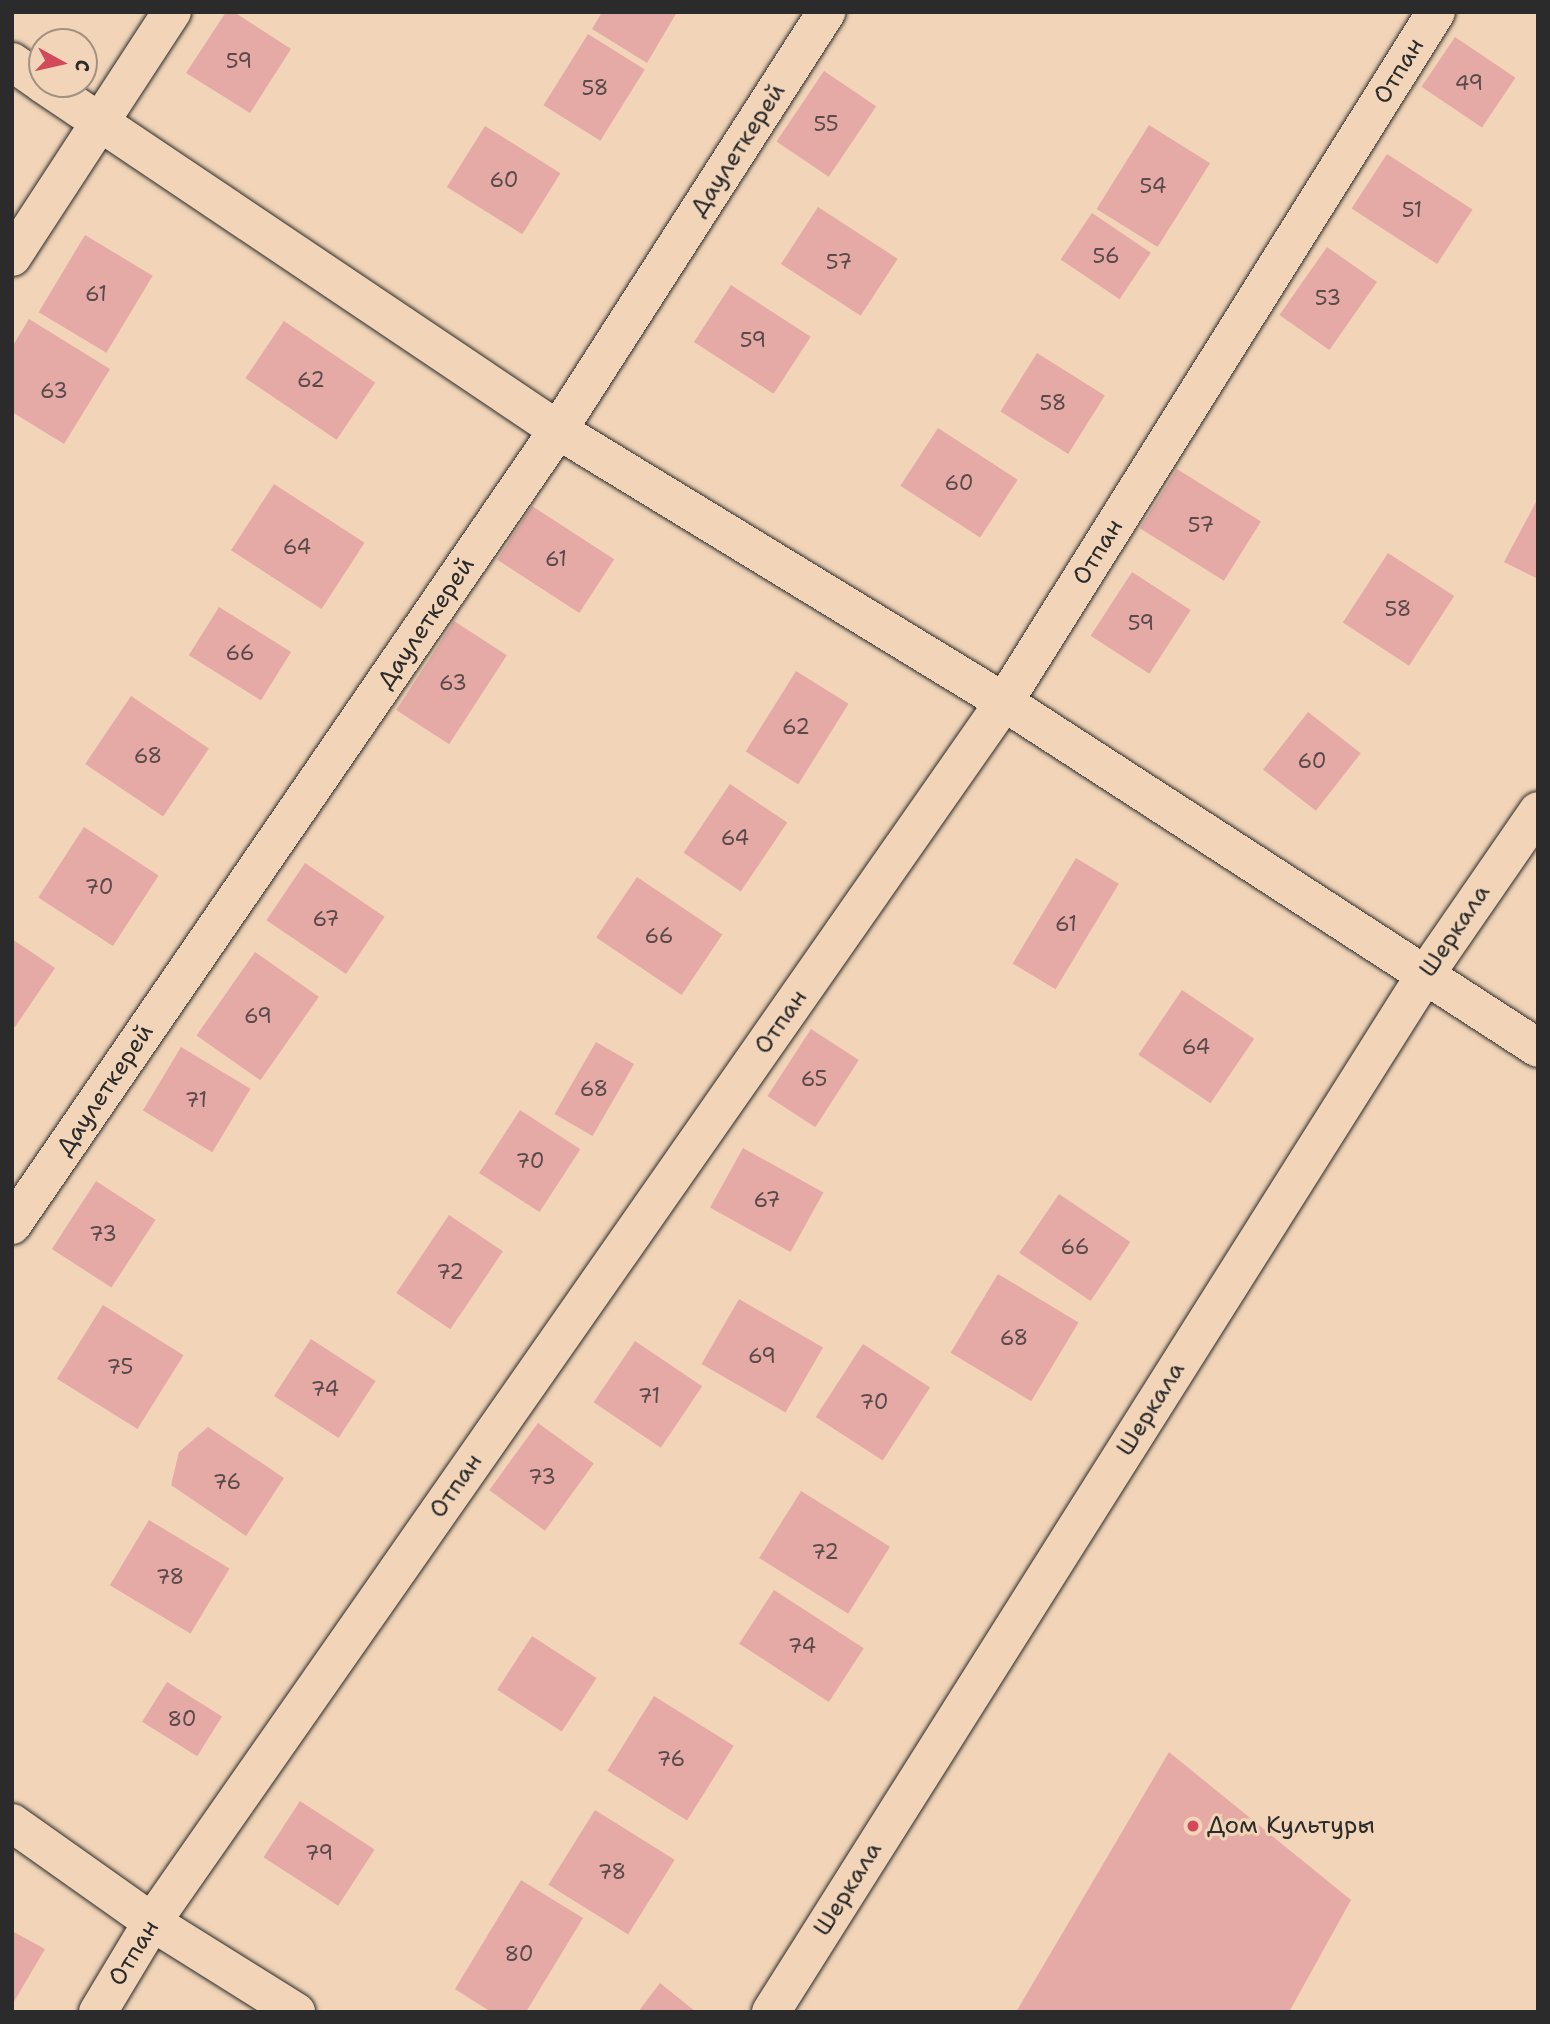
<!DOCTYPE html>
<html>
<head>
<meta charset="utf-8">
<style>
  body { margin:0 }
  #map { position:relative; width:1550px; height:2024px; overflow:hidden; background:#f2d5b8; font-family:"Shantell Sans",sans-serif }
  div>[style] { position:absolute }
  .building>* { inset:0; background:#e5aaa6; transform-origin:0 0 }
  .roads { filter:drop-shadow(0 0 2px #2b2b2b) drop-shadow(0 0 2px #2b2b2b) }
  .street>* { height:38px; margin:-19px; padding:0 19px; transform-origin:19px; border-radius:19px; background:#f2d5b8 }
  .secondary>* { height:38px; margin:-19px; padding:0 19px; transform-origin:19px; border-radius:19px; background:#f2d5b8 }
  .dots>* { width:19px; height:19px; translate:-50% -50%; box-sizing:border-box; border:4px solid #f2d5b8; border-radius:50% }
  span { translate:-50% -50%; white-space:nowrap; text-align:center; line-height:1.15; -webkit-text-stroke:6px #f2d5b8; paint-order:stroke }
  .number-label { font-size:21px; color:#5a4b4a }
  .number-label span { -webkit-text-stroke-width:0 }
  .street-label { font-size:24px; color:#2b2b2b }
  .poi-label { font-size:24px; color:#2b2b2b }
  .left { translate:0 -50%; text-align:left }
  .frame { position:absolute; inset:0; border:14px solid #2b2b2b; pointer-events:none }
  .north { position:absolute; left:28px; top:28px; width:70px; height:70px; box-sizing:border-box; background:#f2d5b8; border:2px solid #a29180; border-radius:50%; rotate:98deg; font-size:19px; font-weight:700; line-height:28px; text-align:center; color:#2b2b2b }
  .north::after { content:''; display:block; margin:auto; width:24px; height:32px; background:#d1495b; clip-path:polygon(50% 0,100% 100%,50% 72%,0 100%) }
</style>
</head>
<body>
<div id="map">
  <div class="building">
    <div style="clip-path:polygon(226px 12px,234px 12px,291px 49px,250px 113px,186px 73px)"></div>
    <div style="clip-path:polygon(602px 12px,677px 12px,647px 63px,592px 29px)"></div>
    <div style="left:588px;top:34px;width:67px;height:84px;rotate:32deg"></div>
    <div style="left:1455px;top:37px;width:73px;height:60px;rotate:34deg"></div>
    <div style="left:824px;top:71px;width:63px;height:85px;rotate:34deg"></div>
    <div style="left:1149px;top:125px;width:72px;height:99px;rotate:32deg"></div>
    <div style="left:485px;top:126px;width:89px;height:72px;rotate:32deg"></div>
    <div style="left:1387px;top:154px;width:102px;height:65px;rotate:33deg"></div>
    <div style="left:818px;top:207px;width:95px;height:68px;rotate:33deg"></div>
    <div style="left:1092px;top:213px;width:71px;height:56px;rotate:34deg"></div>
    <div style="left:85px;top:235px;width:79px;height:90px;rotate:31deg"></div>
    <div style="left:1327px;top:247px;width:61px;height:83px;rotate:35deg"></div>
    <div style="left:731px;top:285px;width:95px;height:68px;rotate:33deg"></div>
    <div style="clip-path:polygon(29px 319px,110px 369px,64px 444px,12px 412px,12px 347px)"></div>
    <div style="left:284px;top:321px;width:110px;height:69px;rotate:34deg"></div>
    <div style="left:1037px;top:353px;width:80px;height:69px;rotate:32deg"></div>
    <div style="left:938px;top:428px;width:95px;height:69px;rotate:33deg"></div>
    <div style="left:1177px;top:469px;width:99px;height:70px;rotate:32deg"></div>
    <div style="left:274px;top:484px;width:108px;height:79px;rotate:33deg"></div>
    <div style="clip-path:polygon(1536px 502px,1538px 503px,1538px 579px,1504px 562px)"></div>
    <div style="left:532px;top:506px;width:98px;height:64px;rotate:33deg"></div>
    <div style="left:1388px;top:553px;width:79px;height:83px;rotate:33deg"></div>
    <div style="left:1132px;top:572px;width:70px;height:76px;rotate:33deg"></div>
    <div style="left:219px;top:607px;width:85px;height:57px;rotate:32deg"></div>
    <div style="left:454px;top:621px;width:63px;height:106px;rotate:33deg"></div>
    <div style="left:796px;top:671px;width:62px;height:95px;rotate:32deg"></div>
    <div style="left:131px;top:696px;width:94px;height:82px;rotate:34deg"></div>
    <div style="left:1308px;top:712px;width:67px;height:73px;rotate:38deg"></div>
    <div style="left:730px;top:784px;width:69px;height:83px;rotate:34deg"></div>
    <div style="left:84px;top:827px;width:89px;height:84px;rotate:33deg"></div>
    <div style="left:1076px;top:858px;width:50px;height:123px;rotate:31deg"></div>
    <div style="left:305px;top:863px;width:96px;height:69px;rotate:34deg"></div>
    <div style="left:637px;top:877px;width:103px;height:73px;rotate:34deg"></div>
    <div style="clip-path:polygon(12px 939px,55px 968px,15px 1027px,12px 1025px)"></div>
    <div style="left:255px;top:952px;width:78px;height:102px;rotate:35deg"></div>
    <div style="left:1182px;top:990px;width:87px;height:78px;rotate:34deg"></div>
    <div style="left:811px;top:1029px;width:57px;height:80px;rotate:33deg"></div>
    <div style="left:596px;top:1042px;width:44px;height:83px;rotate:30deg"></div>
    <div style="left:181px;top:1047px;width:81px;height:74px;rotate:31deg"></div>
    <div style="left:520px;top:1110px;width:72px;height:75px;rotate:33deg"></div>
    <div style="left:743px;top:1148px;width:92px;height:68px;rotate:29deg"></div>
    <div style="left:96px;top:1181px;width:71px;height:81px;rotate:33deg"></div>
    <div style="left:1059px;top:1194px;width:86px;height:71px;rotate:34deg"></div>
    <div style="left:449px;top:1215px;width:65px;height:94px;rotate:34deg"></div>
    <div style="left:998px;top:1274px;width:94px;height:92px;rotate:31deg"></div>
    <div style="left:739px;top:1299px;width:97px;height:75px;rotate:30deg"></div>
    <div style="left:103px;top:1305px;width:95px;height:87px;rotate:32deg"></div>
    <div style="left:311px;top:1339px;width:77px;height:68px;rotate:33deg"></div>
    <div style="left:635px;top:1341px;width:81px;height:74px;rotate:34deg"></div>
    <div style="left:863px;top:1344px;width:80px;height:87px;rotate:33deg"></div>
    <div style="left:538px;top:1423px;width:69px;height:83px;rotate:36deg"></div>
    <div style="clip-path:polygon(208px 1427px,284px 1478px,246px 1536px,171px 1485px,179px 1452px)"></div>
    <div style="left:801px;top:1491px;width:105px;height:79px;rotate:32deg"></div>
    <div style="left:149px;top:1520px;width:94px;height:76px;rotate:31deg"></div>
    <div style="left:774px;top:1590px;width:107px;height:64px;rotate:33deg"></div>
    <div style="left:532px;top:1636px;width:77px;height:64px;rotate:33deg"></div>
    <div style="left:167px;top:1682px;width:65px;height:47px;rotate:32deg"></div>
    <div style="left:654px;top:1696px;width:94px;height:88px;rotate:32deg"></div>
    <div style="clip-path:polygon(1169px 1752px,1351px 1900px,1289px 2012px,1016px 2012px)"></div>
    <div style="left:300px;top:1801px;width:89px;height:67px;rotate:33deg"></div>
    <div style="left:595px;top:1810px;width:94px;height:88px;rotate:32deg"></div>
    <div style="clip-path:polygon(521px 1880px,583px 1918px,526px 2012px,491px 2012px,455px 1989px)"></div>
    <div style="clip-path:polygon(12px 1931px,45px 1949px,12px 2005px)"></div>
    <div style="clip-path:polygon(660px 1983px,696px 2012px,638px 2012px)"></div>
  </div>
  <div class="roads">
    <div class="street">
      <div style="left:12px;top:62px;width:37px;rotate:35deg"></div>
      <div style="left:43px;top:84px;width:620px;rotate:33.89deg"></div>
      <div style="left:558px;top:430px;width:522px;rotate:31.38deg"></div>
      <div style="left:1004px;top:702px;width:636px;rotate:32.94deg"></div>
      <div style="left:12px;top:257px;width:293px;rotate:-56.9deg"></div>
      <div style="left:12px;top:1225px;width:964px;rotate:-55.52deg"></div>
      <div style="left:558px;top:430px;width:497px;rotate:-57.3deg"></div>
      <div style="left:12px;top:1823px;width:171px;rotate:35.3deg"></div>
      <div style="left:152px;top:1922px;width:170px;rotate:32deg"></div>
      <div style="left:98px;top:2012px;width:105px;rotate:-59deg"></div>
      <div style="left:152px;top:1922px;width:1488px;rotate:-55.07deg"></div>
      <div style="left:1004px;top:702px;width:814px;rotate:-57.95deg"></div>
    </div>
    <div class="secondary">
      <div style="left:771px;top:2012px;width:1226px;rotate:-57.76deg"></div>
      <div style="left:1425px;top:975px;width:199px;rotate:-55.4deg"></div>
    </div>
  </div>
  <div class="dots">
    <div style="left:1193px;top:1826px;background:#d1495b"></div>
  </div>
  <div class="number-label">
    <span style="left:239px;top:61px">59</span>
    <span style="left:1469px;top:83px">49</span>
    <span style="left:595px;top:88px">58</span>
    <span style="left:826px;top:124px">55</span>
    <span style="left:504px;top:180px">60</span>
    <span style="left:1153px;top:186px">54</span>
    <span style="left:1412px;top:210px">51</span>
    <span style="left:1106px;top:256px">56</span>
    <span style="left:839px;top:262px">57</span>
    <span style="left:96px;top:294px">61</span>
    <span style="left:1328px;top:298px">53</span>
    <span style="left:753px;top:340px">59</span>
    <span style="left:311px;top:380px">62</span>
    <span style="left:54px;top:391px">63</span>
    <span style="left:1053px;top:403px">58</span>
    <span style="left:959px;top:483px">60</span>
    <span style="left:1201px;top:525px">57</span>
    <span style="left:297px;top:547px">64</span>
    <span style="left:556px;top:559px">61</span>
    <span style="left:1398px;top:609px">58</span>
    <span style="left:1141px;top:623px">59</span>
    <span style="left:240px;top:653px">66</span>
    <span style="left:453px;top:683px">63</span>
    <span style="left:796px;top:727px">62</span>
    <span style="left:148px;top:756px">68</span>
    <span style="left:1312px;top:761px">60</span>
    <span style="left:735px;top:838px">64</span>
    <span style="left:99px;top:887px">70</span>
    <span style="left:326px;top:919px">67</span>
    <span style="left:1066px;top:924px">61</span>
    <span style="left:659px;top:936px">66</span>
    <span style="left:258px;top:1016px">69</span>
    <span style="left:1196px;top:1047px">64</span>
    <span style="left:814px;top:1079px">65</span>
    <span style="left:594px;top:1089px">68</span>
    <span style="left:196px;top:1100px">71</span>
    <span style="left:530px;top:1161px">70</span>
    <span style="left:767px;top:1200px">67</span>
    <span style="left:103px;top:1234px">73</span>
    <span style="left:1075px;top:1247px">66</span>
    <span style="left:450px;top:1272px">72</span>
    <span style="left:1014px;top:1338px">68</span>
    <span style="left:762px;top:1356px">69</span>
    <span style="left:120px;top:1367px">75</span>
    <span style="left:325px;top:1389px">74</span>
    <span style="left:649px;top:1396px">71</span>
    <span style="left:874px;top:1402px">70</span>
    <span style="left:542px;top:1477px">73</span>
    <span style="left:227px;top:1482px">76</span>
    <span style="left:825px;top:1552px">72</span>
    <span style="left:170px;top:1577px">78</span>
    <span style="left:802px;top:1646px">74</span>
    <span style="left:182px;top:1719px">80</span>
    <span style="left:671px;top:1759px">76</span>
    <span style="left:319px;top:1853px">79</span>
    <span style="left:612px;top:1872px">78</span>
    <span style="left:519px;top:1954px">80</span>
  </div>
  <div class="street-label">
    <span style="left:1399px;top:71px;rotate:-58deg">Отпан</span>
    <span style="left:738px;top:150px;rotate:-57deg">Даулеткерей</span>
    <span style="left:1098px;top:552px;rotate:-58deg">Отпан</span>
    <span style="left:426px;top:623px;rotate:-56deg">Даулеткерей</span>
    <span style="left:1455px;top:931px;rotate:-56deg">Шеркала</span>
    <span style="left:781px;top:1022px;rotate:-55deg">Отпан</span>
    <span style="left:105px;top:1090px;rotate:-56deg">Даулеткерей</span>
    <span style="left:1151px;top:1409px;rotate:-58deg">Шеркала</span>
    <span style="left:456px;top:1486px;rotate:-55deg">Отпан</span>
    <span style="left:848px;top:1889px;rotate:-58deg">Шеркала</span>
    <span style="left:134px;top:1953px;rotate:-58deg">Отпан</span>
  </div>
  <div class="poi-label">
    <span class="left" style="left:1207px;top:1826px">Дом Культуры</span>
  </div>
  <div class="frame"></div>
  <div class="north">С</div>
</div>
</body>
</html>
